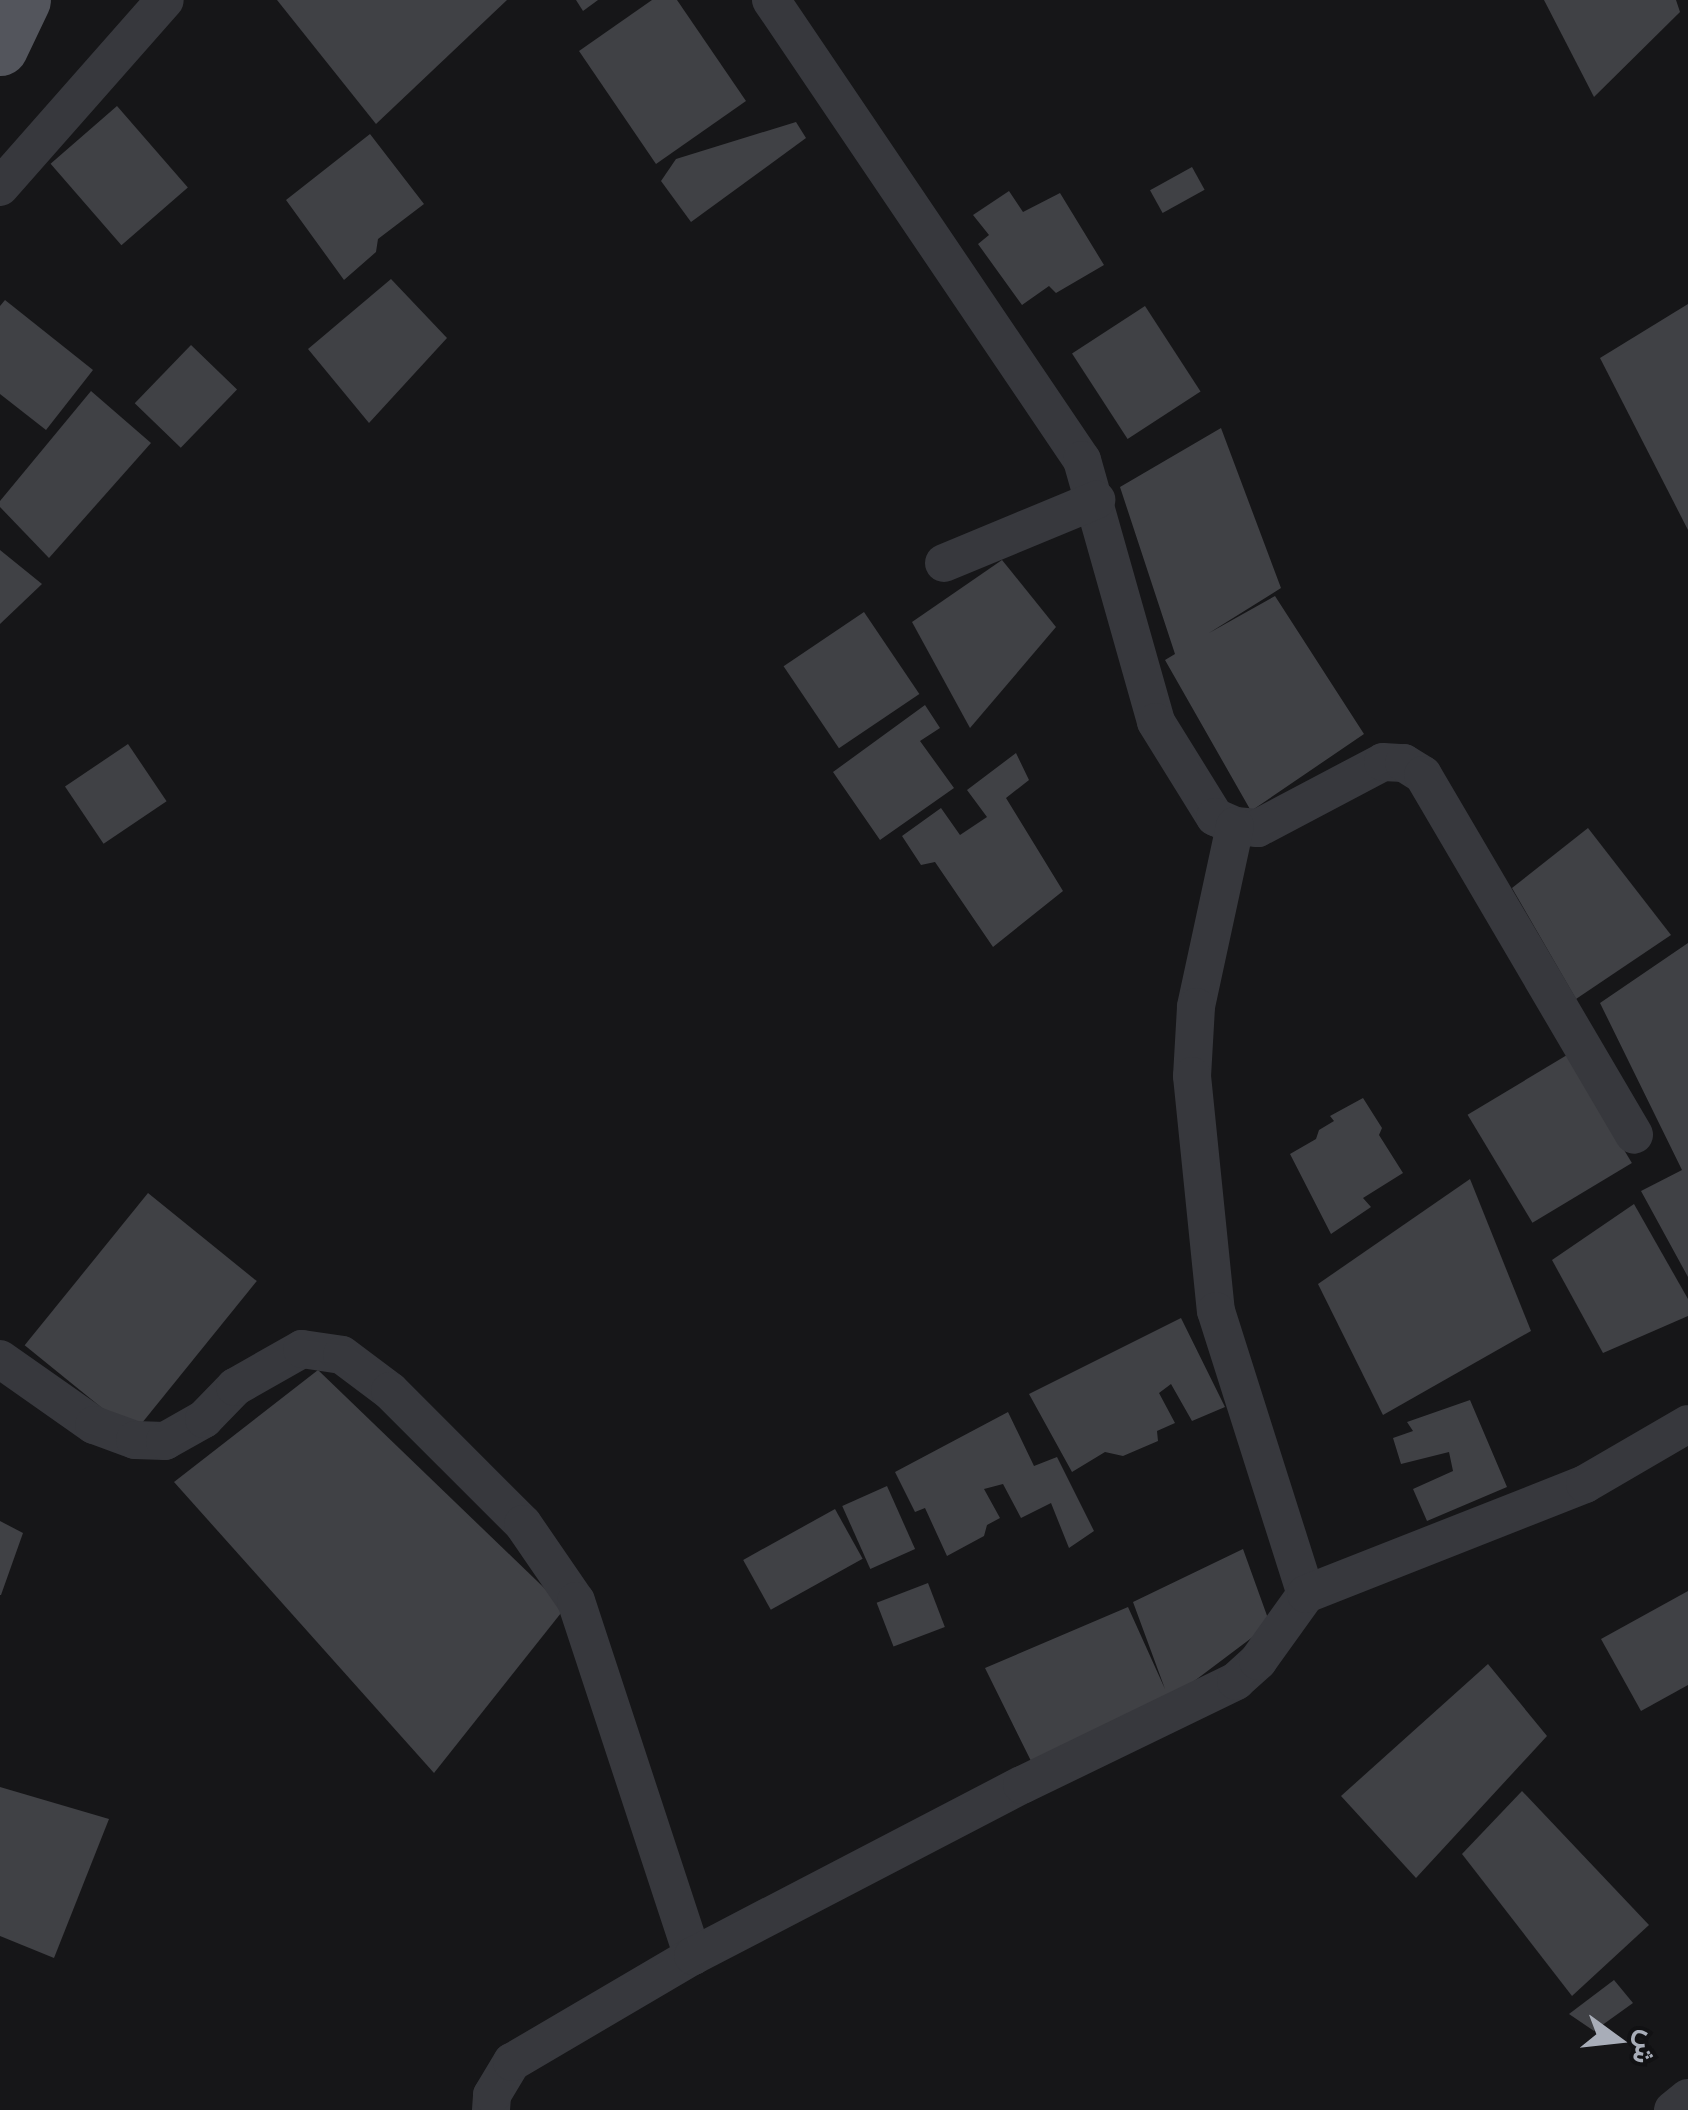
<!DOCTYPE html>
<html>
<head>
<meta charset="utf-8">
<style>
  body { margin:0 }
  #map { position:relative; width:1688px; height:2110px; overflow:hidden; background:#161618; font-family:Commissioner,Vazirmatn,sans-serif }
  div>[style] { position:absolute }
  .building>* { inset:0; background:#404145; transform-origin:0 0 }
  .street>* { height:38px; margin:-19px; padding:0 19px; transform-origin:19px; border-radius:19px; background:#37383d }
  .primary>* { height:55px; margin:-27.5px; padding:0 27.5px; transform-origin:27.5px; border-radius:27.5px; background:#53555c }
  span { translate:-50% -50%; white-space:nowrap; text-align:center; line-height:1.15; -webkit-text-stroke:9px #111113; paint-order:stroke }
  .north { position:absolute; left:1568px; top:1990px; width:100px; height:100px; -webkit-text-stroke:8px #111113; paint-order:stroke; rotate:105deg; font-size:28px; font-weight:700; line-height:40px; text-align:center; color:#a8adb8 }
  .north::after { content:''; display:block; margin:auto; width:35px; height:45px; background:#a8adb8; clip-path:polygon(50% 0,100% 100%,50% 72%,0 100%) }
</style>
</head>
<body>
<div id="map">
  <div class="building">
    <div style="clip-path:polygon(277px 0,507px 0,376px 124px)"></div>
    <div style="clip-path:polygon(576px 0,598px 0,583px 11px)"></div>
    <div style="clip-path:polygon(652px 0,677px 0,746px 101px,656px 164px,579px 51px)"></div>
    <div style="clip-path:polygon(1544px 0,1676px 0,1680px 12px,1594px 97px)"></div>
    <div style="left:117px;top:106px;width:108px;height:88px;rotate:49deg"></div>
    <div style="clip-path:polygon(796px 122px,806px 138px,691px 222px,661px 181px,676px 159px)"></div>
    <div style="clip-path:polygon(370px 134px,424px 204px,378px 239px,376px 252px,344px 280px,286px 200px)"></div>
    <div style="left:1192px;top:167px;width:26px;height:48px;rotate:61deg"></div>
    <div style="clip-path:polygon(1009px 191px,1023px 212px,1060px 193px,1104px 265px,1056px 293px,1049px 286px,1022px 305px,978px 244px,989px 235px,973px 215px)"></div>
    <div style="clip-path:polygon(391px 279px,447px 338px,369px 423px,308px 349px)"></div>
    <div style="clip-path:polygon(5px 300px,93px 370px,46px 430px,0 394px,0 306px)"></div>
    <div style="clip-path:polygon(1688px 304px,1688px 530px,1600px 358px)"></div>
    <div style="left:1145px;top:306px;width:102px;height:87px;rotate:57deg"></div>
    <div style="left:191px;top:345px;width:64px;height:81px;rotate:44deg"></div>
    <div style="clip-path:polygon(91px 391px,151px 443px,49px 558px,0 507px,0 501px)"></div>
    <div style="clip-path:polygon(1221px 428px,1281px 588px,1209px 633px,1275px 596px,1364px 734px,1251px 811px,1165px 660px,1175px 654px,1120px 487px)"></div>
    <div style="clip-path:polygon(0 550px,42px 584px,0 624px)"></div>
    <div style="clip-path:polygon(1002px 560px,1056px 627px,970px 728px,912px 622px)"></div>
    <div style="left:864px;top:612px;width:99px;height:97px;rotate:56deg"></div>
    <div style="clip-path:polygon(925px 705px,940px 728px,920px 741px,954px 788px,880px 840px,833px 772px)"></div>
    <div style="left:128px;top:744px;width:69px;height:76px;rotate:56deg"></div>
    <div style="clip-path:polygon(1016px 753px,1029px 780px,1006px 798px,1063px 891px,993px 947px,935px 862px,921px 865px,902px 836px,941px 808px,960px 835px,987px 817px,967px 790px)"></div>
    <div style="clip-path:polygon(1588px 828px,1671px 935px,1576px 999px,1512px 888px)"></div>
    <div style="clip-path:polygon(1688px 943px,1688px 1277px,1641px 1191px,1682px 1170px,1600px 1003px)"></div>
    <div style="left:1567px;top:1055px;width:126px;height:116px;rotate:59deg"></div>
    <div style="clip-path:polygon(1363px 1098px,1382px 1128px,1379px 1135px,1403px 1173px,1363px 1198px,1371px 1207px,1331px 1234px,1290px 1154px,1316px 1139px,1319px 1130px,1334px 1121px,1330px 1116px)"></div>
    <div style="clip-path:polygon(1470px 1179px,1531px 1331px,1383px 1415px,1318px 1284px)"></div>
    <div style="left:148px;top:1193px;width:140px;height:196px;rotate:39deg"></div>
    <div style="clip-path:polygon(1634px 1204px,1688px 1299px,1688px 1316px,1603px 1353px,1552px 1260px)"></div>
    <div style="clip-path:polygon(1181px 1318px,1225px 1407px,1192px 1421px,1171px 1384px,1159px 1393px,1175px 1423px,1157px 1431px,1158px 1441px,1123px 1456px,1105px 1452px,1072px 1472px,1029px 1394px)"></div>
    <div style="clip-path:polygon(318px 1370px,565px 1608px,434px 1773px,174px 1482px)"></div>
    <div style="clip-path:polygon(1470px 1400px,1507px 1487px,1427px 1521px,1413px 1489px,1453px 1471px,1449px 1452px,1401px 1464px,1393px 1438px,1413px 1431px,1407px 1422px)"></div>
    <div style="clip-path:polygon(1008px 1412px,1034px 1466px,1057px 1457px,1094px 1531px,1069px 1548px,1051px 1503px,1021px 1518px,1003px 1484px,984px 1489px,1000px 1518px,987px 1525px,984px 1536px,947px 1556px,925px 1508px,915px 1512px,895px 1472px)"></div>
    <div style="left:887px;top:1486px;width:69px;height:49px;rotate:66deg"></div>
    <div style="left:835px;top:1509px;width:57px;height:105px;rotate:61deg"></div>
    <div style="clip-path:polygon(0 1521px,23px 1533px,1px 1595px,0 1595px)"></div>
    <div style="clip-path:polygon(1243px 1549px,1270px 1624px,1169px 1700px,1033px 1765px,985px 1668px,1128px 1607px,1165px 1689px,1133px 1602px)"></div>
    <div style="left:928px;top:1583px;width:47px;height:55px;rotate:69deg"></div>
    <div style="clip-path:polygon(1688px 1591px,1688px 1685px,1641px 1711px,1601px 1639px)"></div>
    <div style="clip-path:polygon(1488px 1664px,1547px 1736px,1416px 1878px,1341px 1796px)"></div>
    <div style="clip-path:polygon(0 1787px,109px 1819px,54px 1958px,0 1936px)"></div>
    <div style="clip-path:polygon(1522px 1791px,1649px 1925px,1572px 1996px,1462px 1854px)"></div>
    <div style="clip-path:polygon(1614px 1980px,1633px 2003px,1594px 2031px,1569px 2014px)"></div>
  </div>
  <div class="street">
    <div style="left:771px;top:0;width:555px;rotate:55.94deg"></div>
    <div style="left:1082px;top:460px;width:272px;rotate:74.2deg"></div>
    <div style="left:1156px;top:722px;width:112px;rotate:58.2deg"></div>
    <div style="left:1215px;top:817px;width:22px;rotate:24deg"></div>
    <div style="left:1235px;top:826px;width:23px;rotate:5deg"></div>
    <div style="left:1258px;top:828px;width:141px;rotate:-27.8deg"></div>
    <div style="left:1383px;top:762px;width:21px;rotate:3deg"></div>
    <div style="left:1404px;top:763px;width:22px;rotate:32deg"></div>
    <div style="left:1423px;top:775px;width:417px;rotate:59.6deg"></div>
    <div style="left:0;top:187px;width:249px;rotate:-48.6deg"></div>
    <div style="left:944px;top:563px;width:165px;rotate:-22.5deg"></div>
    <div style="left:1235px;top:826px;width:185px;rotate:102.2deg"></div>
    <div style="left:1196px;top:1007px;width:69px;rotate:93.3deg"></div>
    <div style="left:1192px;top:1076px;width:236px;rotate:84.2deg"></div>
    <div style="left:1216px;top:1311px;width:297px;rotate:72.4deg"></div>
    <div style="left:0;top:1359px;width:115px;rotate:35.1deg"></div>
    <div style="left:94px;top:1425px;width:44px;rotate:20.1deg"></div>
    <div style="left:135px;top:1440px;width:30px;rotate:2deg"></div>
    <div style="left:165px;top:1441px;width:45px;rotate:-29.4deg"></div>
    <div style="left:204px;top:1419px;width:45px;rotate:-45.9deg"></div>
    <div style="left:235px;top:1387px;width:77px;rotate:-29.6deg"></div>
    <div style="left:302px;top:1349px;width:40px;rotate:8.5deg"></div>
    <div style="left:342px;top:1355px;width:60px;rotate:36.9deg"></div>
    <div style="left:390px;top:1391px;width:188px;rotate:45deg"></div>
    <div style="left:523px;top:1524px;width:93px;rotate:55.5deg"></div>
    <div style="left:576px;top:1601px;width:374px;rotate:71.8deg"></div>
    <div style="left:491px;top:2110px;width:15px;rotate:-86deg"></div>
    <div style="left:492px;top:2095px;width:39px;rotate:-59deg"></div>
    <div style="left:512px;top:2062px;width:210px;rotate:-30.4deg"></div>
    <div style="left:693px;top:1956px;width:371px;rotate:-27.5deg"></div>
    <div style="left:1022px;top:1785px;width:238px;rotate:-25.9deg"></div>
    <div style="left:1236px;top:1681px;width:30px;rotate:-42deg"></div>
    <div style="left:1258px;top:1661px;width:82px;rotate:-54.4deg"></div>
    <div style="left:1306px;top:1594px;width:300px;rotate:-21.5deg"></div>
    <div style="left:1585px;top:1484px;width:119px;rotate:-30.2deg"></div>
    <div style="left:1673px;top:2110px;width:19px;rotate:-39deg"></div>
  </div>
  <div class="primary">
    <div style="left:0;top:48px;width:53px;rotate:-64.4deg"></div>
  </div>
  <div class="north">ش</div>
</div>
</body>
</html>
